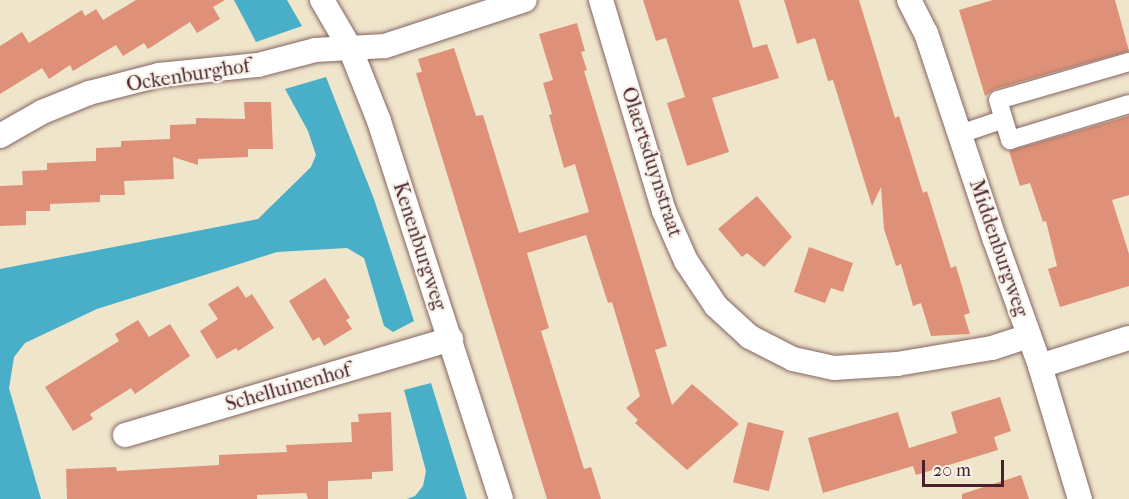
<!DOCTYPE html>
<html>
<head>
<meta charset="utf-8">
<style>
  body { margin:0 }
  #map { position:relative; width:1129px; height:499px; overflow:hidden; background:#efe5ca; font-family:"IM FELL French Canon",serif }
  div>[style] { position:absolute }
  .water>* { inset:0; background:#49afc8 }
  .building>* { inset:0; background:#de9178; transform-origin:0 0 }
  .roads { filter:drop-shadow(0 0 2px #846463) drop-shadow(0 0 2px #846463) }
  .pedestrian>* { height:18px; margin:-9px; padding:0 9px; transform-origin:9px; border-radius:9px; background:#fff }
  .minor>* { height:24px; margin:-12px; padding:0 12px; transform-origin:12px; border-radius:12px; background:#fff }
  span { translate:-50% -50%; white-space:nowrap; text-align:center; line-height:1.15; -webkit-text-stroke:4.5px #f7f3e8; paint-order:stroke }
  .street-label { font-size:20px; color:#4a1f2b }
  .scale { position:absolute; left:922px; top:460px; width:82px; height:27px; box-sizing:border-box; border:3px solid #4a1f2b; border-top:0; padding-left:8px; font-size:18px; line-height:21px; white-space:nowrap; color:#4a1f2b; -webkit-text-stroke:4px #f7f3e8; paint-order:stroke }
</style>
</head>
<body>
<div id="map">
  <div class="water">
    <div style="clip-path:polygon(234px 0,287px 0,302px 26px,256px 42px)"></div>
    <div style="clip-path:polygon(326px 77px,374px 199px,414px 321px,393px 332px,384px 326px,364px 258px,347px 248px,277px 252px,97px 309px,25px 343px,14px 357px,9px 388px,41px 499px,0 499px,0 269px,258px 219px,311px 167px,316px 155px,308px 131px,285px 89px)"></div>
    <div style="clip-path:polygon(431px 383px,467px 499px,407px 499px,415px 496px,423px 486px,426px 471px,404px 390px)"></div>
  </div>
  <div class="building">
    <div style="clip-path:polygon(136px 0,225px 0,213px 7px,220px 19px,197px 33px,190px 22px,148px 49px,144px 43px,123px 56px,116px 45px,73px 71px,70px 65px,49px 79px,42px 68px,0 94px,0 46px,22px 32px,29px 43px,82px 10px,85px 16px,96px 9px,103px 20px)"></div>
    <div style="clip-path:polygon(643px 0,739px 0,753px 48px,767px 44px,779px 78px,712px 98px,729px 152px,687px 166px,667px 103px,685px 97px,666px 38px,656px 41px)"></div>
    <div style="clip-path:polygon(784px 0,859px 0,895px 118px,899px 116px,923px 193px,927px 191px,951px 268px,956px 266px,970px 313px,964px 315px,970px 334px,931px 336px,921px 303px,913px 306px,901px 264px,896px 266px,884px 229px,881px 187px,872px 206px,833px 80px,828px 81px,815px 38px,797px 44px)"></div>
    <div style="clip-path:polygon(993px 0,1115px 0,1129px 51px,995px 89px,985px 96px,959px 10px)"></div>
    <div style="clip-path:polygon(577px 23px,585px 51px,581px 52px,587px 70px,584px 71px,667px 346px,655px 350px,672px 405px,692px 384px,739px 424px,687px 470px,635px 423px,638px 420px,626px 408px,640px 396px,612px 302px,608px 303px,586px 235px,527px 253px,549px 328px,541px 331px,584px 469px,591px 467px,601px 499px,547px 499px,416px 73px,422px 72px,418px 59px,454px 48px,476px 116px,483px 115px,519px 233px,589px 212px,575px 164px,564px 168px,549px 115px,552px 114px,543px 83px,553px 80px,539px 34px)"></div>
    <div style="clip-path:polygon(244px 102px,271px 102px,273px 149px,248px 149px,248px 157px,198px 159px,198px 165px,173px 157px,174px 179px,124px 181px,125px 195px,100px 195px,100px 202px,50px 204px,50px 211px,26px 211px,26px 225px,0 226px,0 186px,23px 185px,22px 171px,47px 170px,47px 163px,96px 161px,96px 148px,121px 147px,121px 141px,170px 139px,170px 125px,196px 124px,196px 118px,245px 119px)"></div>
    <div style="clip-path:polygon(1129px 116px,1129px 195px,1112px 200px,1129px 254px,1129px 286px,1060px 307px,1048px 269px,1057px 266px,1046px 221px,1043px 222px,1030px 183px,1020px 186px,1009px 151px)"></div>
    <div style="clip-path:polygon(757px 196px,792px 237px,764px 267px,747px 253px,742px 257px,718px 229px)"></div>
    <div style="clip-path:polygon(809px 247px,853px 263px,843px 292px,831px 288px,825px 303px,794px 292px)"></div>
    <div style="clip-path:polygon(325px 278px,350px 318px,346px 320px,352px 329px,324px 346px,319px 337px,313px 341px,289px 301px)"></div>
    <div style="clip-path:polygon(238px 286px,246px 298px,252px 294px,274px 328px,238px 351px,236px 348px,217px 359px,200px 331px,218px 319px,208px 304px)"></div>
    <div style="clip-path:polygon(138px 320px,149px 337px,170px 324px,190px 356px,135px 394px,131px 388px,90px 414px,93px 419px,73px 431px,45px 387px,119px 341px,115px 334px)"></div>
    <div style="clip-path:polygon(1000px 397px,1011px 431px,994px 437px,998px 450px,916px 475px,913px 466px,823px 493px,808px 438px,898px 412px,909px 448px,957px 433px,951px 412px)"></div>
    <div style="clip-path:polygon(391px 412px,393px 471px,372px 472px,372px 479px,328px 481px,328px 499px,308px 499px,306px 493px,257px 495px,257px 499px,67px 499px,66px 469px,116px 467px,117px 471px,219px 465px,219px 455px,287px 452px,286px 445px,352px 442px,351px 422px,359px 422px,358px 414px)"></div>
    <div style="left:748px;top:422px;width:37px;height:62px;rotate:14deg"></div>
    <div style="clip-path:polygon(1021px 475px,1029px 499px,962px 499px,962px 494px)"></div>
  </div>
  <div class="roads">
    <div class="pedestrian">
      <div style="left:1129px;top:62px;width:136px;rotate:163.8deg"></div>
      <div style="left:998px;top:100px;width:42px;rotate:73.3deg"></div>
      <div style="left:1010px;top:140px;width:124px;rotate:-16.8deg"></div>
      <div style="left:960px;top:134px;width:46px;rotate:-18.8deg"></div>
    </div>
    <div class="minor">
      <div style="left:322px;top:0;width:56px;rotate:59.7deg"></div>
      <div style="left:350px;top:48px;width:79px;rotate:68.3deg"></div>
      <div style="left:379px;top:121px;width:397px;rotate:72.1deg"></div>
      <div style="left:601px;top:0;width:220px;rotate:73.4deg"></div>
      <div style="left:664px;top:211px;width:55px;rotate:66.3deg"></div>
      <div style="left:686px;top:261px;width:54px;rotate:56.3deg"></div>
      <div style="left:716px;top:306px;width:46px;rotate:42.4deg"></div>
      <div style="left:750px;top:337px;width:48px;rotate:27.1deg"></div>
      <div style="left:793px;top:359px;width:42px;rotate:12.4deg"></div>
      <div style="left:834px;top:368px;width:63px;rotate:-3.6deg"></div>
      <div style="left:897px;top:364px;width:96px;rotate:-9.6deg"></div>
      <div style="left:992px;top:348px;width:39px;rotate:-18deg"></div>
      <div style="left:909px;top:0;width:37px;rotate:63deg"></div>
      <div style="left:926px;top:33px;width:218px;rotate:71.6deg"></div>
      <div style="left:995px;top:240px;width:134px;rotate:70.3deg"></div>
      <div style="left:1040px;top:366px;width:139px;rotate:73.3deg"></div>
      <div style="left:0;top:136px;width:48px;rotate:-29.7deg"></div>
      <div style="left:42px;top:112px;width:51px;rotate:-22deg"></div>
      <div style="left:89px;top:93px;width:72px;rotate:-14.4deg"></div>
      <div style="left:159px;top:75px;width:100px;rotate:-5.8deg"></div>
      <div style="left:258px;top:65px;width:59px;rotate:-14.7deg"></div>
      <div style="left:315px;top:50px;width:70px;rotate:-3.3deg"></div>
      <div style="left:385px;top:46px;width:147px;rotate:-18.2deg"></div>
      <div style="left:1040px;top:366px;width:93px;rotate:-17.5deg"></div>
      <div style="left:125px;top:435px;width:340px;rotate:-16.4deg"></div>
    </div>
  </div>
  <div class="street-label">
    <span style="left:188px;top:75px;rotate:-9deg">Ockenburghof</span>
    <span style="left:652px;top:162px;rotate:72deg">Olaertsduynstraat</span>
    <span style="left:420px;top:246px;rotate:72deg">Kenenburgweg</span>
    <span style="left:999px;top:248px;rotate:71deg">Middenburgweg</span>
    <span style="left:288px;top:387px;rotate:-16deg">Schelluinenhof</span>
  </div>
  <div class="scale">20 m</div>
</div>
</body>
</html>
